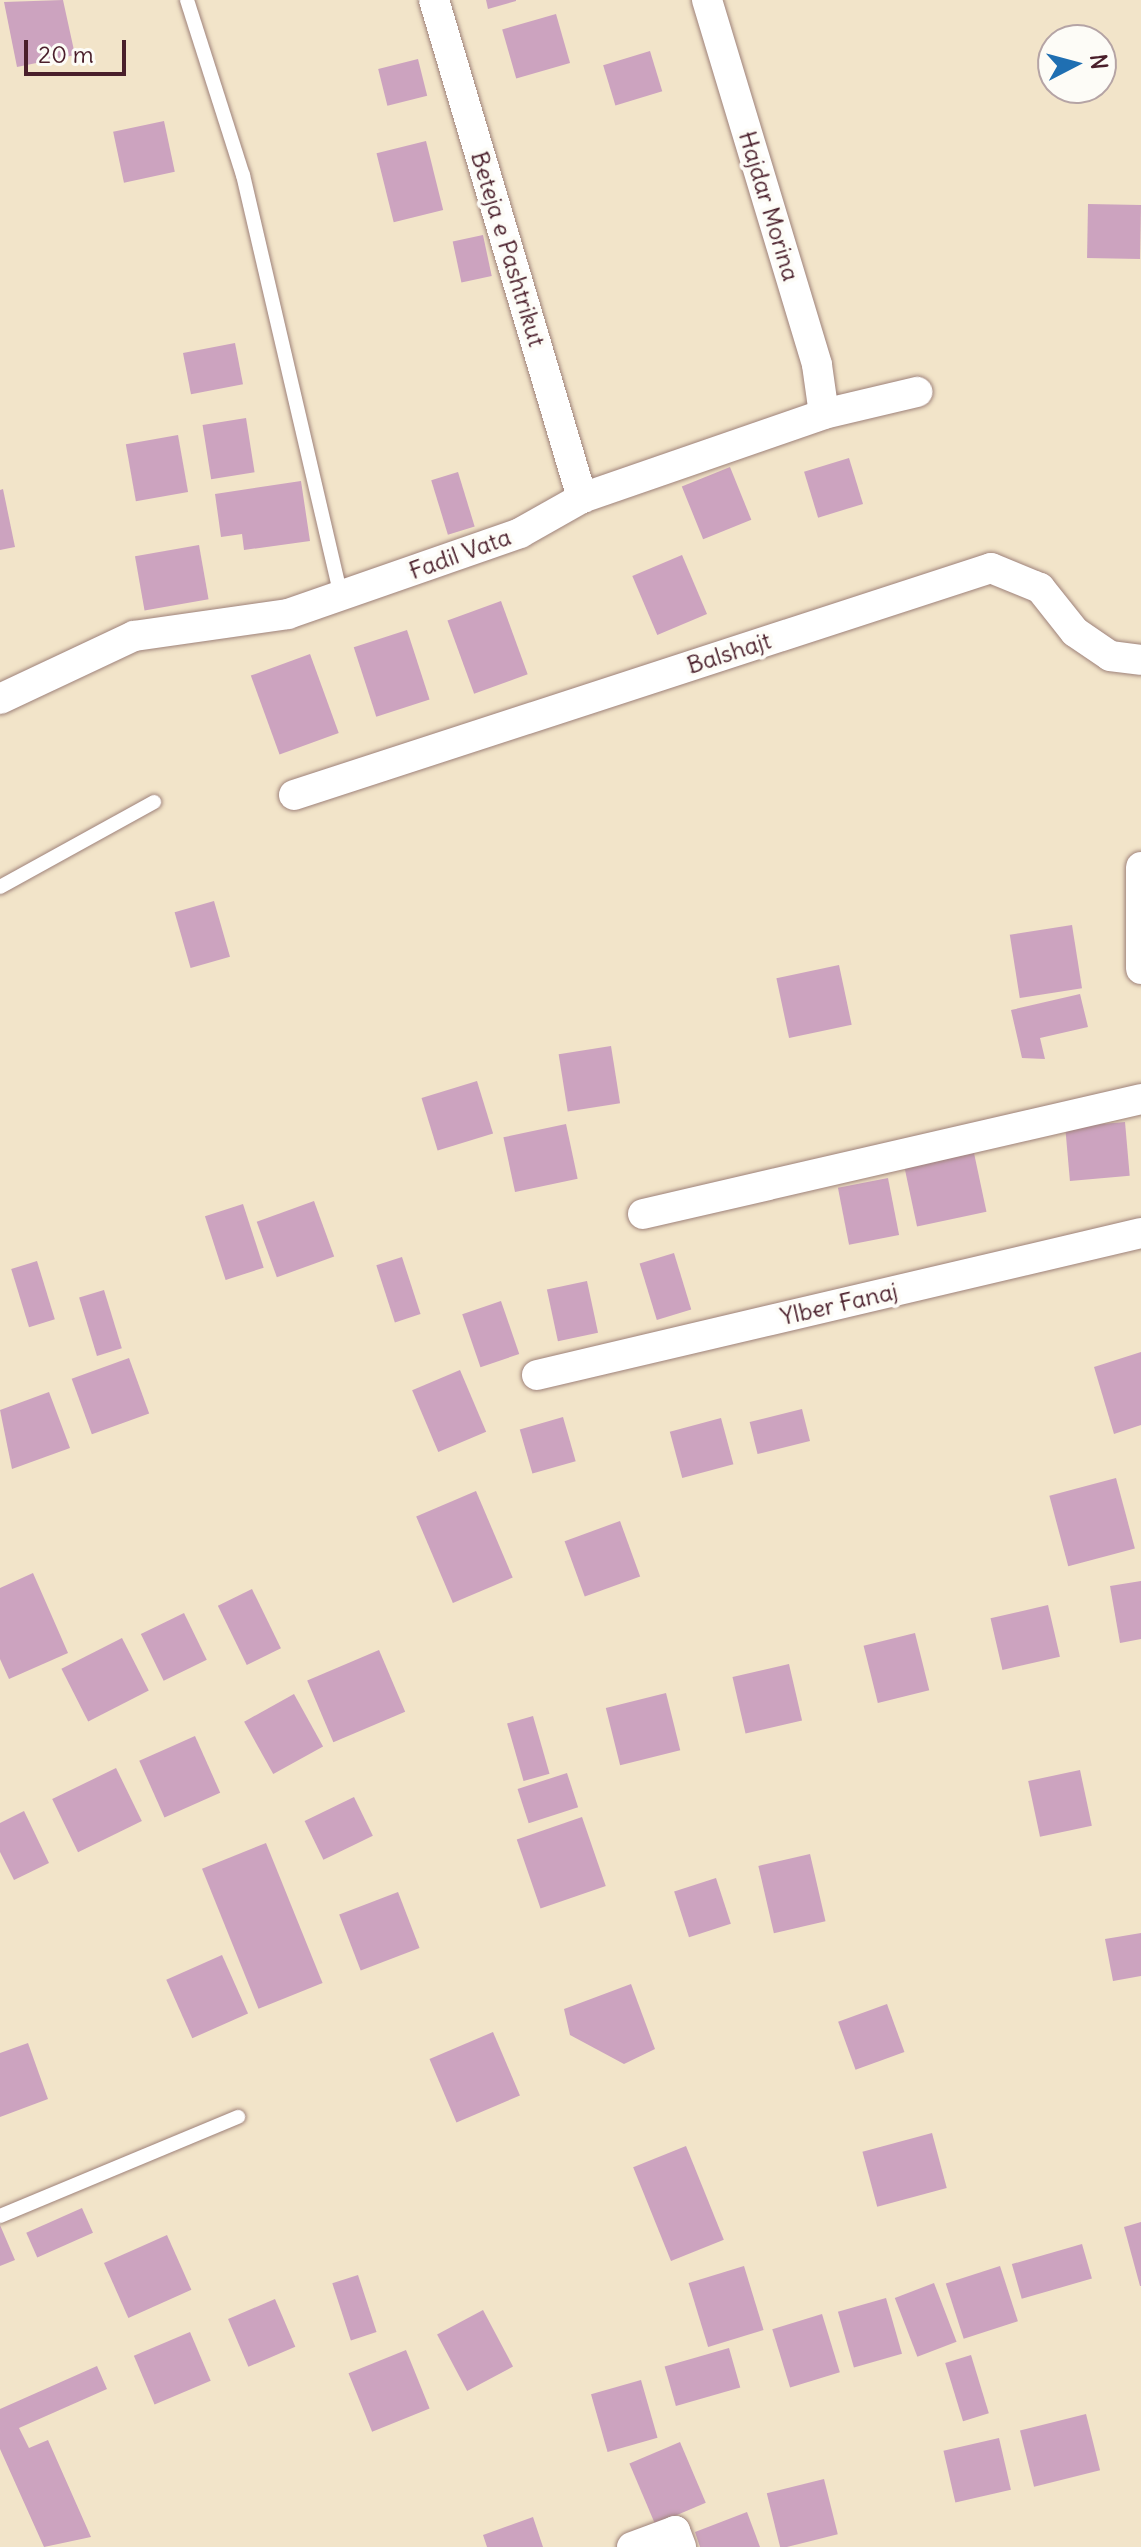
<!DOCTYPE html>
<html>
<head>
<meta charset="utf-8">
<style>
  body { margin:0 }
  #map { position:relative; width:1141px; height:2547px; overflow:hidden; background:#f2e4c9; font-family:Delius,sans-serif }
  div>[style] { position:absolute }
  .building>* { inset:0; background:#cca3bf; transform-origin:0 0 }
  .roads { filter:drop-shadow(0 0 2px #9e827a) drop-shadow(0 0 2px #9e827a) }
  .lane>* { height:14px; margin:-7px; padding:0 7px; transform-origin:7px; border-radius:7px; background:#fff }
  .street>* { height:30px; margin:-15px; padding:0 15px; transform-origin:15px; border-radius:15px; background:#fff }
  span { translate:-50% -50%; white-space:nowrap; text-align:center; line-height:1.15; -webkit-text-stroke:8px #fdfcf7; paint-order:stroke }
  .street-label { font-size:24px; color:#4a1f2b }
  .north { position:absolute; left:1037px; top:24px; width:80px; height:80px; box-sizing:border-box; background:#fdfcf7; border:2px solid #b5a4a5; border-radius:50%; rotate:84deg; font-size:22px; font-weight:700; line-height:32px; text-align:center; color:#4a1f2b }
  .north::after { content:''; display:block; margin:auto; width:28px; height:36px; background:#1f6fb2; clip-path:polygon(50% 0,100% 100%,50% 72%,0 100%) }
  .scale { position:absolute; left:24px; top:40px; width:102px; height:36px; box-sizing:border-box; border:4px solid #4a1f2b; border-top:0; padding-left:10px; font-size:24px; line-height:28px; white-space:nowrap; color:#4a1f2b; -webkit-text-stroke:6px #fdfcf7; paint-order:stroke }
</style>
</head>
<body>
<div id="map">
  <div class="building">
    <div style="clip-path:polygon(63px 0,75px 55px,17px 67px,4px 2px)"></div>
    <div style="clip-path:polygon(486px 0,516px 0,516px 1px,488px 9px)"></div>
    <div style="left:556px;top:14px;width:51px;height:56px;rotate:74deg"></div>
    <div style="left:650px;top:51px;width:42px;height:49px;rotate:73deg"></div>
    <div style="left:418px;top:59px;width:38px;height:41px;rotate:76deg"></div>
    <div style="left:164px;top:121px;width:52px;height:52px;rotate:78deg"></div>
    <div style="left:426px;top:141px;width:71px;height:51px;rotate:76deg"></div>
    <div style="left:1088px;top:204px;width:53px;height:54px;rotate:1deg"></div>
    <div style="left:483px;top:235px;width:42px;height:31px;rotate:78deg"></div>
    <div style="left:235px;top:343px;width:42px;height:53px;rotate:79deg"></div>
    <div style="left:246px;top:418px;width:55px;height:44px;rotate:81deg"></div>
    <div style="left:178px;top:435px;width:58px;height:53px;rotate:80deg"></div>
    <div style="left:849px;top:458px;width:48px;height:47px;rotate:73deg"></div>
    <div style="left:730px;top:467px;width:57px;height:52px;rotate:68deg"></div>
    <div style="left:458px;top:472px;width:57px;height:28px;rotate:73deg"></div>
    <div style="clip-path:polygon(301px 481px,310px 541px,244px 550px,242px 534px,221px 537px,215px 494px)"></div>
    <div style="clip-path:polygon(3px 489px,15px 547px,0 550px,0 490px)"></div>
    <div style="left:199px;top:545px;width:55px;height:65px;rotate:80deg"></div>
    <div style="left:682px;top:555px;width:64px;height:54px;rotate:67deg"></div>
    <div style="left:501px;top:601px;width:78px;height:57px;rotate:70deg"></div>
    <div style="left:407px;top:630px;width:73px;height:56px;rotate:72deg"></div>
    <div style="left:310px;top:654px;width:84px;height:63px;rotate:70deg"></div>
    <div style="left:214px;top:901px;width:58px;height:41px;rotate:74deg"></div>
    <div style="left:1072px;top:925px;width:64px;height:63px;rotate:81deg"></div>
    <div style="left:839px;top:965px;width:61px;height:64px;rotate:78deg"></div>
    <div style="clip-path:polygon(1080px 994px,1088px 1027px,1040px 1038px,1045px 1059px,1022px 1058px,1011px 1010px)"></div>
    <div style="left:611px;top:1046px;width:58px;height:53px;rotate:81deg"></div>
    <div style="left:477px;top:1081px;width:55px;height:58px;rotate:73deg"></div>
    <div style="left:1125px;top:1122px;width:54px;height:60px;rotate:85deg"></div>
    <div style="left:566px;top:1124px;width:56px;height:64px;rotate:78deg"></div>
    <div style="left:974px;top:1153px;width:60px;height:71px;rotate:78deg"></div>
    <div style="left:888px;top:1178px;width:58px;height:51px;rotate:79deg"></div>
    <div style="left:314px;top:1201px;width:59px;height:61px;rotate:70deg"></div>
    <div style="left:243px;top:1204px;width:67px;height:40px;rotate:72deg"></div>
    <div style="left:674px;top:1253px;width:59px;height:36px;rotate:73deg"></div>
    <div style="left:402px;top:1257px;width:60px;height:27px;rotate:72deg"></div>
    <div style="left:37px;top:1261px;width:61px;height:27px;rotate:73deg"></div>
    <div style="left:587px;top:1281px;width:53px;height:41px;rotate:78deg"></div>
    <div style="left:104px;top:1290px;width:61px;height:26px;rotate:73deg"></div>
    <div style="left:501px;top:1301px;width:56px;height:41px;rotate:71deg"></div>
    <div style="clip-path:polygon(1141px 1352px,1141px 1425px,1114px 1434px,1094px 1367px)"></div>
    <div style="left:129px;top:1358px;width:59px;height:61px;rotate:70deg"></div>
    <div style="left:460px;top:1370px;width:67px;height:52px;rotate:67deg"></div>
    <div style="clip-path:polygon(49px 1392px,70px 1448px,12px 1469px,0 1410px)"></div>
    <div style="left:802px;top:1409px;width:33px;height:54px;rotate:76deg"></div>
    <div style="left:563px;top:1417px;width:46px;height:45px;rotate:74deg"></div>
    <div style="left:721px;top:1418px;width:48px;height:53px;rotate:75deg"></div>
    <div style="left:1116px;top:1478px;width:73px;height:69px;rotate:75deg"></div>
    <div style="left:476px;top:1491px;width:94px;height:65px;rotate:67deg"></div>
    <div style="left:620px;top:1521px;width:59px;height:59px;rotate:70deg"></div>
    <div style="clip-path:polygon(33px 1573px,68px 1653px,9px 1679px,0 1659px,0 1588px)"></div>
    <div style="clip-path:polygon(1141px 1581px,1141px 1639px,1120px 1643px,1110px 1586px)"></div>
    <div style="left:252px;top:1589px;width:66px;height:38px;rotate:64deg"></div>
    <div style="left:1048px;top:1605px;width:53px;height:59px;rotate:77deg"></div>
    <div style="left:184px;top:1613px;width:52px;height:48px;rotate:64deg"></div>
    <div style="left:915px;top:1633px;width:59px;height:53px;rotate:76deg"></div>
    <div style="left:122px;top:1638px;width:59px;height:68px;rotate:63deg"></div>
    <div style="left:379px;top:1650px;width:67px;height:78px;rotate:67deg"></div>
    <div style="left:789px;top:1664px;width:58px;height:58px;rotate:77deg"></div>
    <div style="left:666px;top:1693px;width:59px;height:62px;rotate:76deg"></div>
    <div style="left:294px;top:1694px;width:60px;height:57px;rotate:61deg"></div>
    <div style="left:533px;top:1716px;width:60px;height:27px;rotate:74deg"></div>
    <div style="left:195px;top:1736px;width:62px;height:61px;rotate:66deg"></div>
    <div style="left:116px;top:1768px;width:59px;height:71px;rotate:64deg"></div>
    <div style="left:1080px;top:1770px;width:57px;height:53px;rotate:78deg"></div>
    <div style="left:567px;top:1773px;width:36px;height:52px;rotate:72deg"></div>
    <div style="left:354px;top:1797px;width:43px;height:55px;rotate:64deg"></div>
    <div style="clip-path:polygon(24px 1811px,49px 1863px,14px 1880px,0 1852px,0 1823px)"></div>
    <div style="left:582px;top:1817px;width:73px;height:69px;rotate:71deg"></div>
    <div style="left:266px;top:1843px;width:151px;height:69px;rotate:68deg"></div>
    <div style="left:810px;top:1854px;width:69px;height:53px;rotate:77deg"></div>
    <div style="left:716px;top:1878px;width:48px;height:44px;rotate:72deg"></div>
    <div style="left:398px;top:1892px;width:60px;height:63px;rotate:69deg"></div>
    <div style="clip-path:polygon(1141px 1933px,1141px 1976px,1113px 1981px,1105px 1939px)"></div>
    <div style="left:222px;top:1955px;width:64px;height:61px;rotate:66deg"></div>
    <div style="clip-path:polygon(631px 1984px,655px 2049px,624px 2064px,570px 2035px,564px 2009px)"></div>
    <div style="left:887px;top:2004px;width:51px;height:52px;rotate:70deg"></div>
    <div style="left:493px;top:2032px;width:69px;height:69px;rotate:67deg"></div>
    <div style="clip-path:polygon(28px 2043px,48px 2099px,0 2117px,0 2053px)"></div>
    <div style="left:932px;top:2133px;width:57px;height:72px;rotate:75deg"></div>
    <div style="left:686px;top:2146px;width:101px;height:57px;rotate:68deg"></div>
    <div style="left:82px;top:2208px;width:27px;height:61px;rotate:66deg"></div>
    <div style="clip-path:polygon(1141px 2222px,1141px 2286px,1140px 2286px,1124px 2227px)"></div>
    <div style="clip-path:polygon(0 2225px,15px 2260px,0 2266px)"></div>
    <div style="left:167px;top:2235px;width:60px;height:69px;rotate:66deg"></div>
    <div style="left:1082px;top:2244px;width:36px;height:73px;rotate:74deg"></div>
    <div style="left:744px;top:2266px;width:67px;height:58px;rotate:73deg"></div>
    <div style="left:1000px;top:2266px;width:58px;height:57px;rotate:72deg"></div>
    <div style="left:358px;top:2275px;width:60px;height:27px;rotate:72deg"></div>
    <div style="left:934px;top:2283px;width:63px;height:42px;rotate:69deg"></div>
    <div style="left:886px;top:2298px;width:58px;height:50px;rotate:74deg"></div>
    <div style="left:275px;top:2299px;width:52px;height:51px;rotate:67deg"></div>
    <div style="left:483px;top:2310px;width:64px;height:52px;rotate:62deg"></div>
    <div style="left:822px;top:2314px;width:61px;height:52px;rotate:73deg"></div>
    <div style="left:190px;top:2332px;width:53px;height:61px;rotate:67deg"></div>
    <div style="left:729px;top:2348px;width:41px;height:67px;rotate:74deg"></div>
    <div style="left:406px;top:2350px;width:63px;height:62px;rotate:68deg"></div>
    <div style="left:971px;top:2355px;width:61px;height:27px;rotate:73deg"></div>
    <div style="clip-path:polygon(97px 2366px,107px 2389px,19px 2428px,29px 2448px,48px 2440px,91px 2537px,44px 2547px,0 2449px,0 2409px)"></div>
    <div style="left:641px;top:2380px;width:60px;height:52px;rotate:74deg"></div>
    <div style="left:1086px;top:2414px;width:58px;height:68px;rotate:76deg"></div>
    <div style="left:999px;top:2438px;width:53px;height:57px;rotate:77deg"></div>
    <div style="left:680px;top:2442px;width:66px;height:55px;rotate:67deg"></div>
    <div style="left:824px;top:2479px;width:57px;height:59px;rotate:76deg"></div>
    <div style="clip-path:polygon(747px 2512px,760px 2547px,700px 2547px,695px 2532px)"></div>
    <div style="clip-path:polygon(533px 2517px,543px 2547px,487px 2547px,483px 2535px)"></div>
  </div>
  <div class="roads">
    <div class="lane">
      <div style="left:187px;top:0;width:184px;rotate:72.3deg"></div>
      <div style="left:243px;top:175px;width:432px;rotate:76.9deg"></div>
      <div style="left:0;top:887px;width:176px;rotate:-28.9deg"></div>
      <div style="left:0;top:2216px;width:258px;rotate:-22.6deg"></div>
    </div>
    <div class="street">
      <div style="left:434px;top:0;width:520px;rotate:73.45deg"></div>
      <div style="left:707px;top:0;width:381px;rotate:73.2deg"></div>
      <div style="left:817px;top:365px;width:49px;rotate:81.9deg"></div>
      <div style="left:0;top:699px;width:148px;rotate:-25.2deg"></div>
      <div style="left:134px;top:636px;width:156px;rotate:-8.1deg"></div>
      <div style="left:288px;top:614px;width:246px;rotate:-19.2deg"></div>
      <div style="left:520px;top:533px;width:71px;rotate:-29.4deg"></div>
      <div style="left:582px;top:498px;width:256px;rotate:-19.1deg"></div>
      <div style="left:824px;top:414px;width:96px;rotate:-13.3deg"></div>
      <div style="left:294px;top:795px;width:733px;rotate:-18.04deg"></div>
      <div style="left:991px;top:568px;width:53px;rotate:22.2deg"></div>
      <div style="left:1040px;top:588px;width:56px;rotate:51.5deg"></div>
      <div style="left:1075px;top:632px;width:42px;rotate:34.4deg"></div>
      <div style="left:1110px;top:656px;width:31px;rotate:7deg"></div>
      <div style="left:1141px;top:867px;width:102px;rotate:90deg"></div>
      <div style="left:643px;top:1214px;width:511px;rotate:-13deg"></div>
      <div style="left:537px;top:1375px;width:620px;rotate:-13.23deg"></div>
      <div style="left:632px;top:2547px;width:46px;rotate:-20.4deg"></div>
      <div style="left:675px;top:2531px;width:17px;rotate:69deg"></div>
    </div>
  </div>
  <div class="street-label">
    <span style="left:769px;top:206px;rotate:73deg">Hajdar Morina</span>
    <span style="left:508px;top:249px;rotate:73deg">Beteja e Pashtrikut</span>
    <span style="left:460px;top:554px;rotate:-20deg">Fadil Vata</span>
    <span style="left:729px;top:653px;rotate:-18deg">Balshajt</span>
    <span style="left:839px;top:1304px;rotate:-13deg">Ylber Fanaj</span>
  </div>
  <div class="north">N</div>
  <div class="scale">20 m</div>
</div>
</body>
</html>
